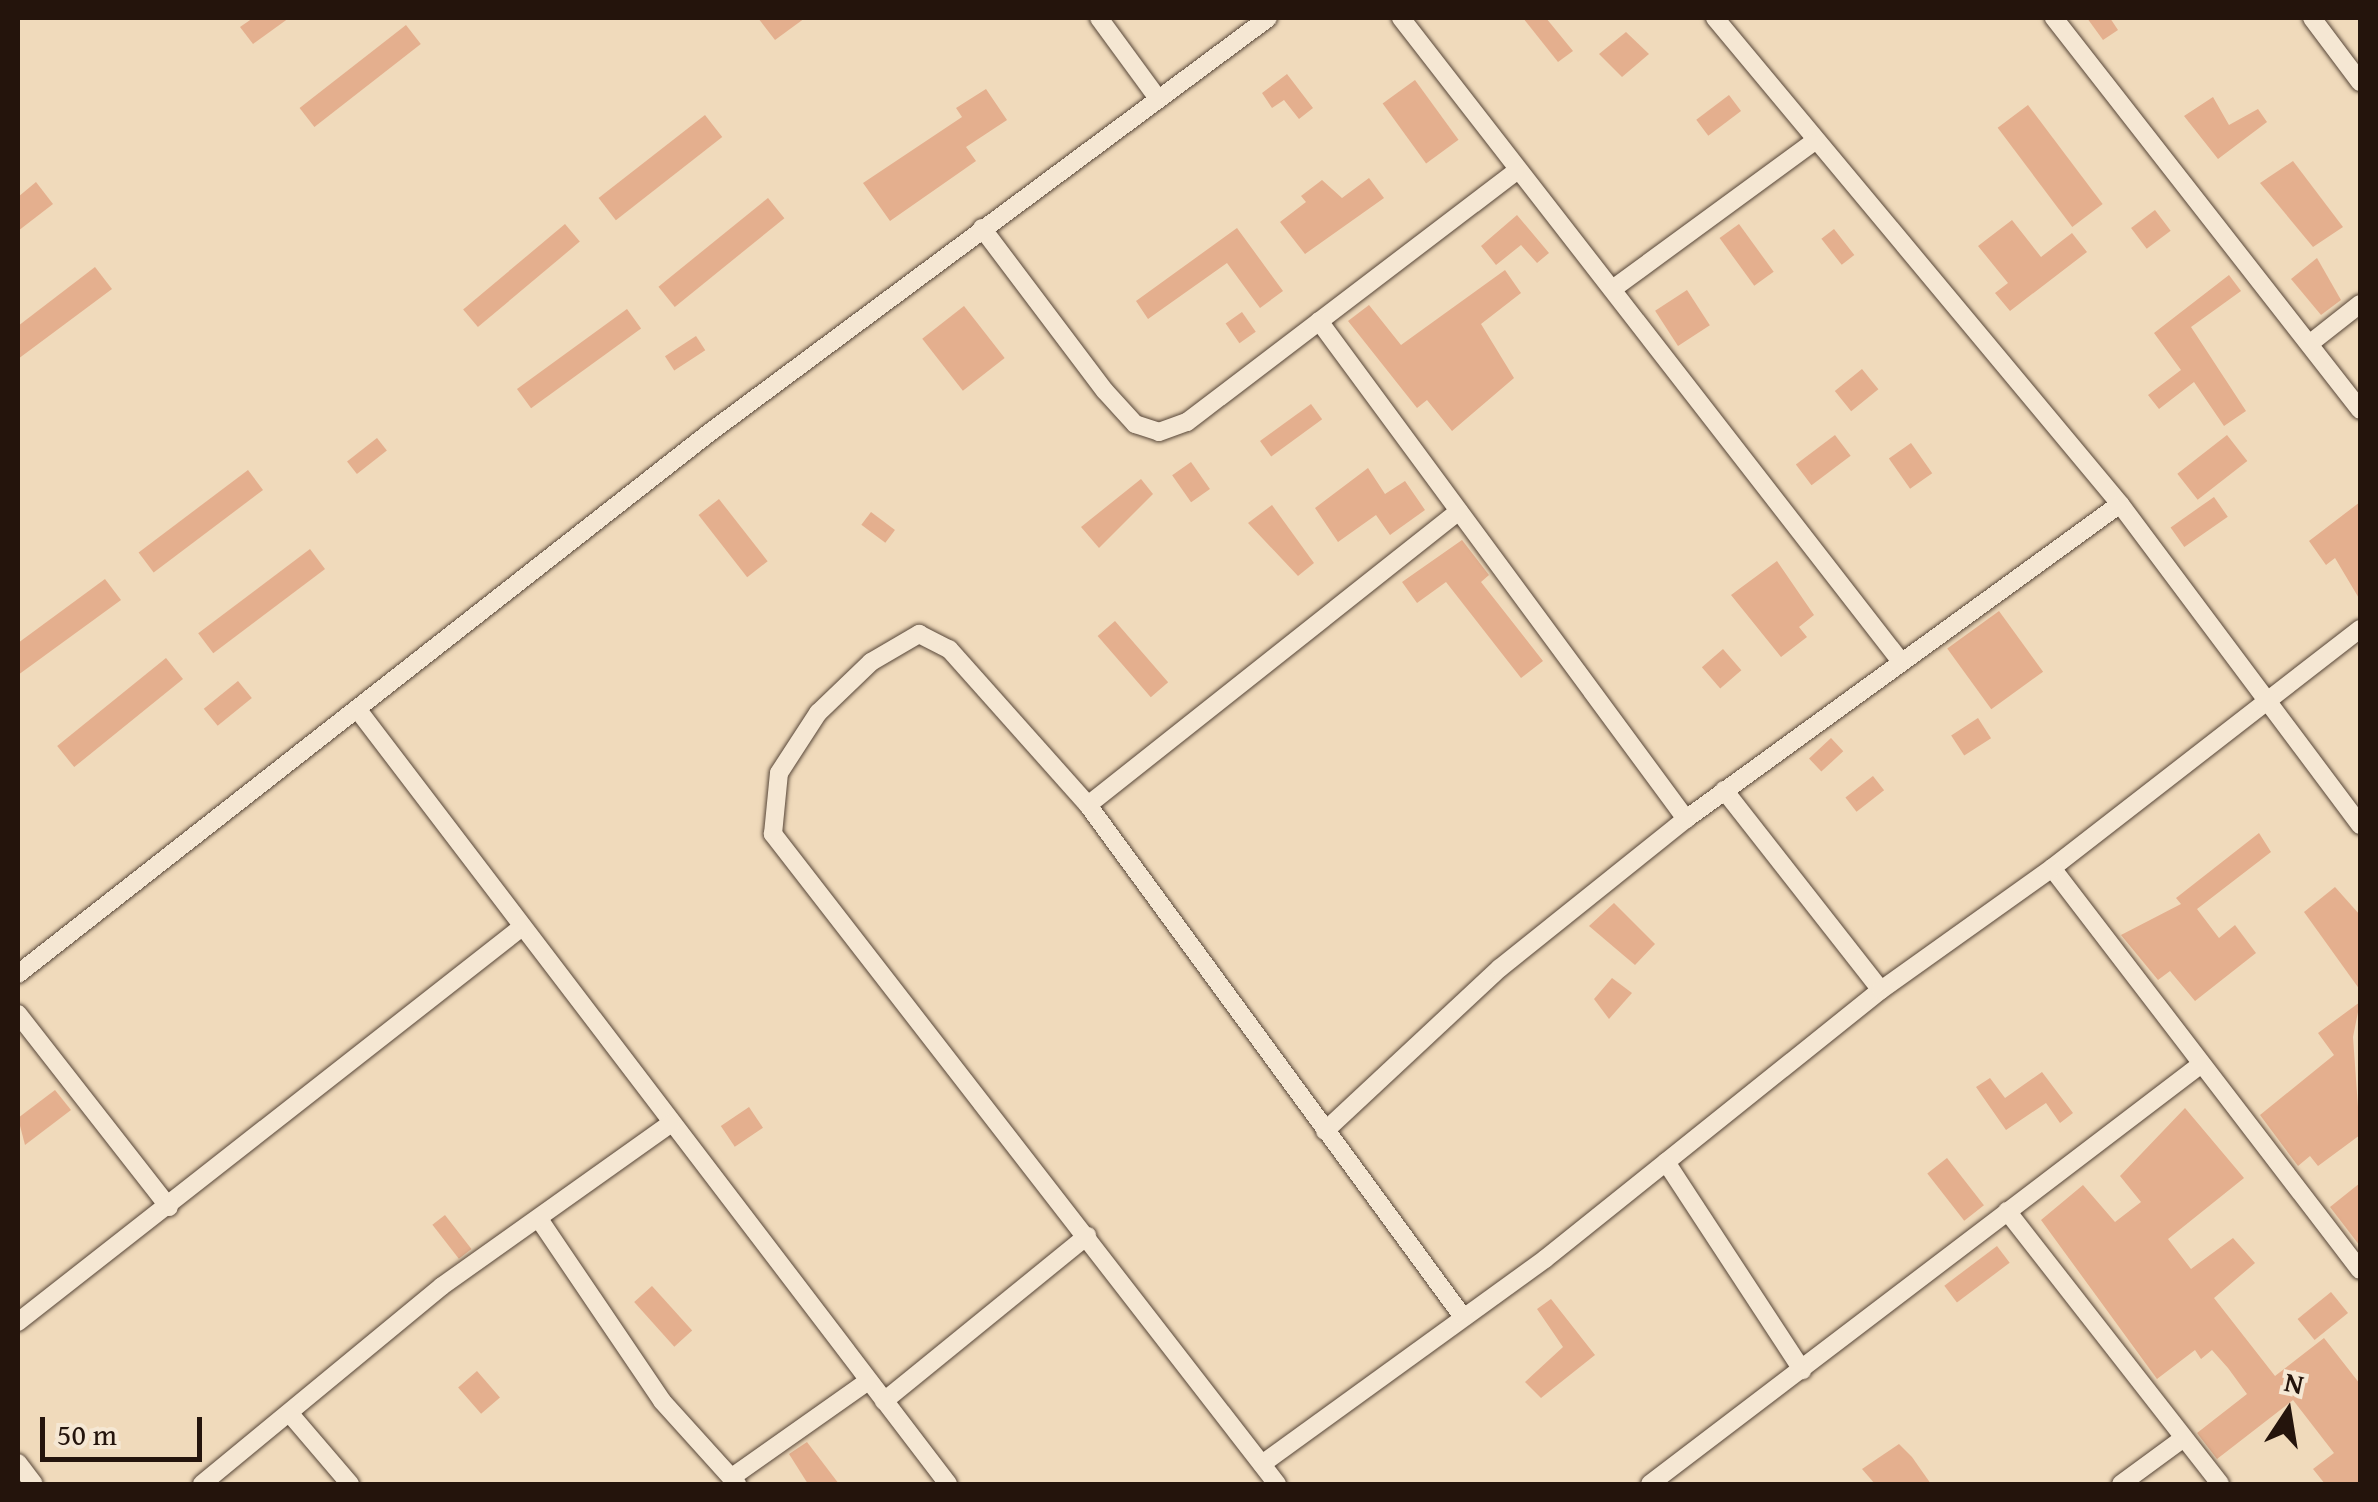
<!DOCTYPE html>
<html>
<head>
<meta charset="utf-8">
<style>
  body { margin:0 }
  #map { position:relative; width:2378px; height:1502px; overflow:hidden; background:#f0dabb; font-family:"Gentium Book Plus",serif }
  div>[style] { position:absolute }
  .building>* { inset:0; background:#e4af8e; transform-origin:0 0 }
  .roads { filter:drop-shadow(0 0 2px #574638) drop-shadow(0 0 2px #574638) }
  .street>* { height:18px; margin:-9px; padding:0 9px; transform-origin:9px; border-radius:9px; background:#f5e7d3 }
  span { translate:-50% -50%; white-space:nowrap; text-align:center; line-height:1.15; -webkit-text-stroke:8px #f5e7d3; paint-order:stroke }
  .frame { position:absolute; inset:0; border:20px solid #24140c; pointer-events:none }
  .north { position:absolute; left:2238px; top:1362px; width:100px; height:100px; -webkit-text-stroke:8px #f5e7d3; paint-order:stroke; rotate:12deg; font-size:28px; font-weight:700; line-height:40px; text-align:center; color:#24140c }
  .north::after { content:''; display:block; margin:auto; width:35px; height:45px; background:#24140c; clip-path:polygon(50% 0,100% 100%,50% 72%,0 100%) }
  .scale { position:absolute; left:40px; top:1417px; width:162px; height:45px; box-sizing:border-box; border:5px solid #24140c; border-top:0; padding-left:12px; font-size:30px; line-height:35px; white-space:nowrap; color:#24140c; -webkit-text-stroke:8px #f5e7d3; paint-order:stroke }
</style>
</head>
<body>
<div id="map">
  <div class="building">
    <div style="clip-path:polygon(253px 18px,289px 18px,253px 44px,240px 27px)"></div>
    <div style="clip-path:polygon(758px 18px,805px 18px,775px 40px)"></div>
    <div style="clip-path:polygon(1523px 18px,1546px 18px,1573px 51px,1558px 62px)"></div>
    <div style="clip-path:polygon(2087px 18px,2110px 18px,2118px 30px,2103px 40px)"></div>
    <div style="left:406px;top:25px;width:24px;height:135px;rotate:52deg"></div>
    <div style="clip-path:polygon(1626px 32px,1649px 54px,1622px 77px,1599px 54px)"></div>
    <div style="clip-path:polygon(1287px 74px,1313px 108px,1299px 119px,1284px 100px,1272px 108px,1262px 93px)"></div>
    <div style="left:1415px;top:80px;width:74px;height:40px;rotate:54deg"></div>
    <div style="clip-path:polygon(986px 89px,1007px 120px,966px 147px,976px 161px,890px 221px,863px 183px,962px 117px,956px 108px)"></div>
    <div style="left:1729px;top:95px;width:20px;height:41px;rotate:53deg"></div>
    <div style="clip-path:polygon(2213px 97px,2229px 125px,2258px 109px,2267px 122px,2218px 159px,2184px 116px)"></div>
    <div style="left:2028px;top:105px;width:124px;height:38px;rotate:53deg"></div>
    <div style="left:705px;top:115px;width:28px;height:135px;rotate:52deg"></div>
    <div style="clip-path:polygon(2293px 161px,2343px 227px,2313px 247px,2260px 183px)"></div>
    <div style="clip-path:polygon(1369px 178px,1384px 198px,1305px 254px,1280px 222px,1306px 202px,1301px 196px,1322px 180px,1342px 198px)"></div>
    <div style="clip-path:polygon(36px 182px,53px 204px,18px 231px,18px 197px)"></div>
    <div style="left:768px;top:198px;width:26px;height:141px;rotate:51deg"></div>
    <div style="left:2155px;top:210px;width:26px;height:30px;rotate:53deg"></div>
    <div style="clip-path:polygon(1517px 215px,1549px 253px,1537px 263px,1521px 245px,1496px 265px,1481px 246px)"></div>
    <div style="clip-path:polygon(2012px 220px,2041px 257px,2072px 233px,2087px 252px,2010px 311px,1995px 293px,2008px 283px,1978px 246px)"></div>
    <div style="left:565px;top:224px;width:23px;height:133px;rotate:50deg"></div>
    <div style="left:1739px;top:224px;width:59px;height:24px;rotate:54deg"></div>
    <div style="clip-path:polygon(1237px 228px,1283px 291px,1260px 308px,1227px 263px,1148px 319px,1136px 301px)"></div>
    <div style="left:1834px;top:229px;width:33px;height:16px;rotate:52deg"></div>
    <div style="clip-path:polygon(2317px 258px,2341px 300px,2321px 315px,2291px 279px)"></div>
    <div style="clip-path:polygon(95px 267px,112px 289px,18px 359px,18px 326px)"></div>
    <div style="clip-path:polygon(1505px 270px,1521px 293px,1481px 324px,1514px 378px,1452px 431px,1427px 400px,1417px 408px,1348px 321px,1369px 305px,1401px 345px)"></div>
    <div style="clip-path:polygon(2229px 275px,2241px 291px,2191px 327px,2246px 411px,2224px 426px,2194px 382px,2159px 409px,2148px 395px,2181px 370px,2154px 333px)"></div>
    <div style="left:1687px;top:290px;width:42px;height:38px;rotate:57deg"></div>
    <div style="left:964px;top:306px;width:66px;height:53px;rotate:52deg"></div>
    <div style="left:627px;top:309px;width:24px;height:136px;rotate:54deg"></div>
    <div style="left:1242px;top:312px;width:24px;height:20px;rotate:55deg"></div>
    <div style="left:696px;top:336px;width:17px;height:37px;rotate:57deg"></div>
    <div style="left:1862px;top:369px;width:26px;height:35px;rotate:51deg"></div>
    <div style="left:1311px;top:404px;width:19px;height:63px;rotate:54deg"></div>
    <div style="left:1835px;top:435px;width:26px;height:49px;rotate:53deg"></div>
    <div style="left:2227px;top:435px;width:33px;height:63px;rotate:52deg"></div>
    <div style="left:377px;top:438px;width:16px;height:38px;rotate:52deg"></div>
    <div style="left:1911px;top:443px;width:37px;height:27px;rotate:55deg"></div>
    <div style="left:1191px;top:462px;width:33px;height:23px;rotate:55deg"></div>
    <div style="clip-path:polygon(1368px 468px,1385px 494px,1405px 481px,1425px 510px,1390px 535px,1376px 515px,1338px 542px,1315px 508px)"></div>
    <div style="left:248px;top:470px;width:25px;height:137px;rotate:53deg"></div>
    <div style="clip-path:polygon(1141px 479px,1153px 494px,1099px 548px,1081px 527px)"></div>
    <div style="left:2214px;top:497px;width:24px;height:53px;rotate:55deg"></div>
    <div style="left:719px;top:499px;width:79px;height:26px;rotate:52deg"></div>
    <div style="clip-path:polygon(2360px 502px,2360px 600px,2335px 558px,2326px 565px,2309px 541px)"></div>
    <div style="clip-path:polygon(1272px 505px,1314px 563px,1298px 576px,1248px 523px)"></div>
    <div style="left:871px;top:512px;width:30px;height:16px;rotate:37deg"></div>
    <div style="clip-path:polygon(1462px 540px,1489px 575px,1481px 582px,1543px 661px,1521px 678px,1446px 582px,1417px 603px,1402px 582px)"></div>
    <div style="left:310px;top:549px;width:25px;height:140px;rotate:53deg"></div>
    <div style="clip-path:polygon(1777px 561px,1814px 615px,1799px 627px,1807px 637px,1781px 657px,1731px 595px)"></div>
    <div style="clip-path:polygon(105px 579px,121px 600px,18px 675px,18px 643px)"></div>
    <div style="left:1999px;top:611px;width:75px;height:64px;rotate:54deg"></div>
    <div style="left:1115px;top:621px;width:81px;height:23px;rotate:49deg"></div>
    <div style="left:1723px;top:649px;width:28px;height:28px;rotate:49deg"></div>
    <div style="left:166px;top:658px;width:27px;height:140px;rotate:51deg"></div>
    <div style="left:238px;top:681px;width:22px;height:44px;rotate:51deg"></div>
    <div style="left:1978px;top:718px;width:24px;height:32px;rotate:57deg"></div>
    <div style="left:1831px;top:738px;width:18px;height:30px;rotate:47deg"></div>
    <div style="left:1873px;top:776px;width:18px;height:35px;rotate:52deg"></div>
    <div style="clip-path:polygon(2259px 833px,2271px 852px,2197px 909px,2219px 938px,2235px 925px,2256px 953px,2195px 1001px,2170px 971px,2158px 980px,2121px 935px,2181px 904px,2176px 898px)"></div>
    <div style="clip-path:polygon(2335px 887px,2360px 915px,2360px 990px,2304px 912px)"></div>
    <div style="clip-path:polygon(1614px 903px,1655px 944px,1635px 965px,1589px 926px)"></div>
    <div style="clip-path:polygon(1612px 978px,1632px 993px,1609px 1019px,1594px 999px)"></div>
    <div style="clip-path:polygon(2360px 1002px,2353px 1037px,2360px 1135px,2318px 1166px,2310px 1156px,2298px 1166px,2260px 1115px,2334px 1055px,2318px 1033px)"></div>
    <div style="clip-path:polygon(2042px 1072px,2073px 1113px,2060px 1123px,2046px 1103px,2006px 1130px,1976px 1087px,1990px 1078px,2005px 1098px)"></div>
    <div style="clip-path:polygon(55px 1090px,71px 1110px,25px 1145px,18px 1118px)"></div>
    <div style="left:749px;top:1107px;width:25px;height:34px;rotate:56deg"></div>
    <div style="clip-path:polygon(2185px 1108px,2244px 1178px,2168px 1239px,2191px 1269px,2233px 1238px,2255px 1263px,2214px 1298px,2275px 1376px,2324px 1338px,2360px 1384px,2360px 1484px,2325px 1484px,2313px 1469px,2334px 1453px,2293px 1400px,2217px 1459px,2197px 1433px,2247px 1394px,2228px 1368px,2212px 1350px,2201px 1359px,2195px 1350px,2157px 1379px,2041px 1220px,2083px 1185px,2115px 1222px,2141px 1202px,2120px 1176px)"></div>
    <div style="left:1947px;top:1158px;width:60px;height:25px;rotate:52deg"></div>
    <div style="clip-path:polygon(2360px 1183px,2360px 1246px,2330px 1207px)"></div>
    <div style="left:445px;top:1215px;width:43px;height:16px;rotate:52deg"></div>
    <div style="left:1997px;top:1246px;width:21px;height:66px;rotate:53deg"></div>
    <div style="left:652px;top:1286px;width:60px;height:24px;rotate:48deg"></div>
    <div style="left:2331px;top:1292px;width:27px;height:43px;rotate:51deg"></div>
    <div style="clip-path:polygon(1551px 1299px,1595px 1355px,1541px 1398px,1525px 1382px,1563px 1347px,1537px 1309px)"></div>
    <div style="left:477px;top:1371px;width:35px;height:25px;rotate:49deg"></div>
    <div style="clip-path:polygon(807px 1442px,839px 1484px,808px 1484px,789px 1454px)"></div>
    <div style="clip-path:polygon(1899px 1444px,1912px 1457px,1931px 1484px,1875px 1484px,1862px 1469px)"></div>
  </div>
  <div class="roads">
    <div class="street">
      <div style="left:1099px;top:18px;width:97px;rotate:53.8deg"></div>
      <div style="left:1401px;top:18px;width:812px;rotate:52.16deg"></div>
      <div style="left:1715px;top:18px;width:633px;rotate:50.19deg"></div>
      <div style="left:2120px;top:504px;width:401px;rotate:53.2deg"></div>
      <div style="left:2054px;top:18px;width:497px;rotate:52deg"></div>
      <div style="left:2312px;top:18px;width:80px;rotate:53.1deg"></div>
      <div style="left:982px;top:228px;width:204px;rotate:53deg"></div>
      <div style="left:1105px;top:391px;width:45px;rotate:47.7deg"></div>
      <div style="left:1135px;top:424px;width:25px;rotate:18deg"></div>
      <div style="left:1159px;top:432px;width:30px;rotate:-20deg"></div>
      <div style="left:1187px;top:422px;width:412px;rotate:-37.3deg"></div>
      <div style="left:1614px;top:288px;width:245px;rotate:-36.2deg"></div>
      <div style="left:1319px;top:321px;width:619px;rotate:53.61deg"></div>
      <div style="left:2313px;top:341px;width:60px;rotate:-38.2deg"></div>
      <div style="left:2360px;top:629px;width:390px;rotate:142.2deg"></div>
      <div style="left:2052px;top:868px;width:506px;rotate:52.54deg"></div>
      <div style="left:358px;top:710px;width:973px;rotate:52.68deg"></div>
      <div style="left:1724px;top:790px;width:254px;rotate:51.9deg"></div>
      <div style="left:1088px;top:805px;width:473px;rotate:-38.4deg"></div>
      <div style="left:18px;top:974px;width:878px;rotate:-38.06deg"></div>
      <div style="left:709px;top:433px;width:696px;rotate:-36.59deg"></div>
      <div style="left:18px;top:1014px;width:245px;rotate:52deg"></div>
      <div style="left:1325px;top:1131px;width:239px;rotate:-43deg"></div>
      <div style="left:1500px;top:968px;width:238px;rotate:-38.7deg"></div>
      <div style="left:1686px;top:819px;width:536px;rotate:-35.97deg"></div>
      <div style="left:1666px;top:1162px;width:249px;rotate:56.8deg"></div>
      <div style="left:2007px;top:1211px;width:346px;rotate:52deg"></div>
      <div style="left:539px;top:1219px;width:220px;rotate:55.9deg"></div>
      <div style="left:662px;top:1401px;width:112px;rotate:47.9deg"></div>
      <div style="left:18px;top:1322px;width:640px;rotate:-38.09deg"></div>
      <div style="left:884px;top:1401px;width:262px;rotate:-39.1deg"></div>
      <div style="left:291px;top:1415px;width:91px;rotate:49.5deg"></div>
      <div style="left:18px;top:1463px;width:26px;rotate:53deg"></div>
      <div style="left:1262px;top:1464px;width:349px;rotate:-35.9deg"></div>
      <div style="left:1545px;top:1259px;width:430px;rotate:-38.7deg"></div>
      <div style="left:1881px;top:990px;width:210px;rotate:-35.5deg"></div>
      <div style="left:732px;top:1477px;width:166px;rotate:-35.2deg"></div>
      <div style="left:202px;top:1484px;width:311px;rotate:-39.5deg"></div>
      <div style="left:442px;top:1286px;width:280px;rotate:-35.4deg"></div>
      <div style="left:1277px;top:1484px;width:823px;rotate:-127.79deg"></div>
      <div style="left:773px;top:834px;width:61px;rotate:-84.4deg"></div>
      <div style="left:779px;top:773px;width:72px;rotate:-57deg"></div>
      <div style="left:818px;top:713px;width:74px;rotate:-43.9deg"></div>
      <div style="left:871px;top:662px;width:56px;rotate:-30.3deg"></div>
      <div style="left:919px;top:634px;width:34px;rotate:27deg"></div>
      <div style="left:949px;top:649px;width:209px;rotate:48.3deg"></div>
      <div style="left:1088px;top:805px;width:635px;rotate:53.78deg"></div>
      <div style="left:1650px;top:1484px;width:690px;rotate:-37.29deg"></div>
      <div style="left:2121px;top:1484px;width:74px;rotate:-36.3deg"></div>
    </div>
  </div>
  <div class="frame"></div>
  <div class="north">N</div>
  <div class="scale">50 m</div>
</div>
</body>
</html>
